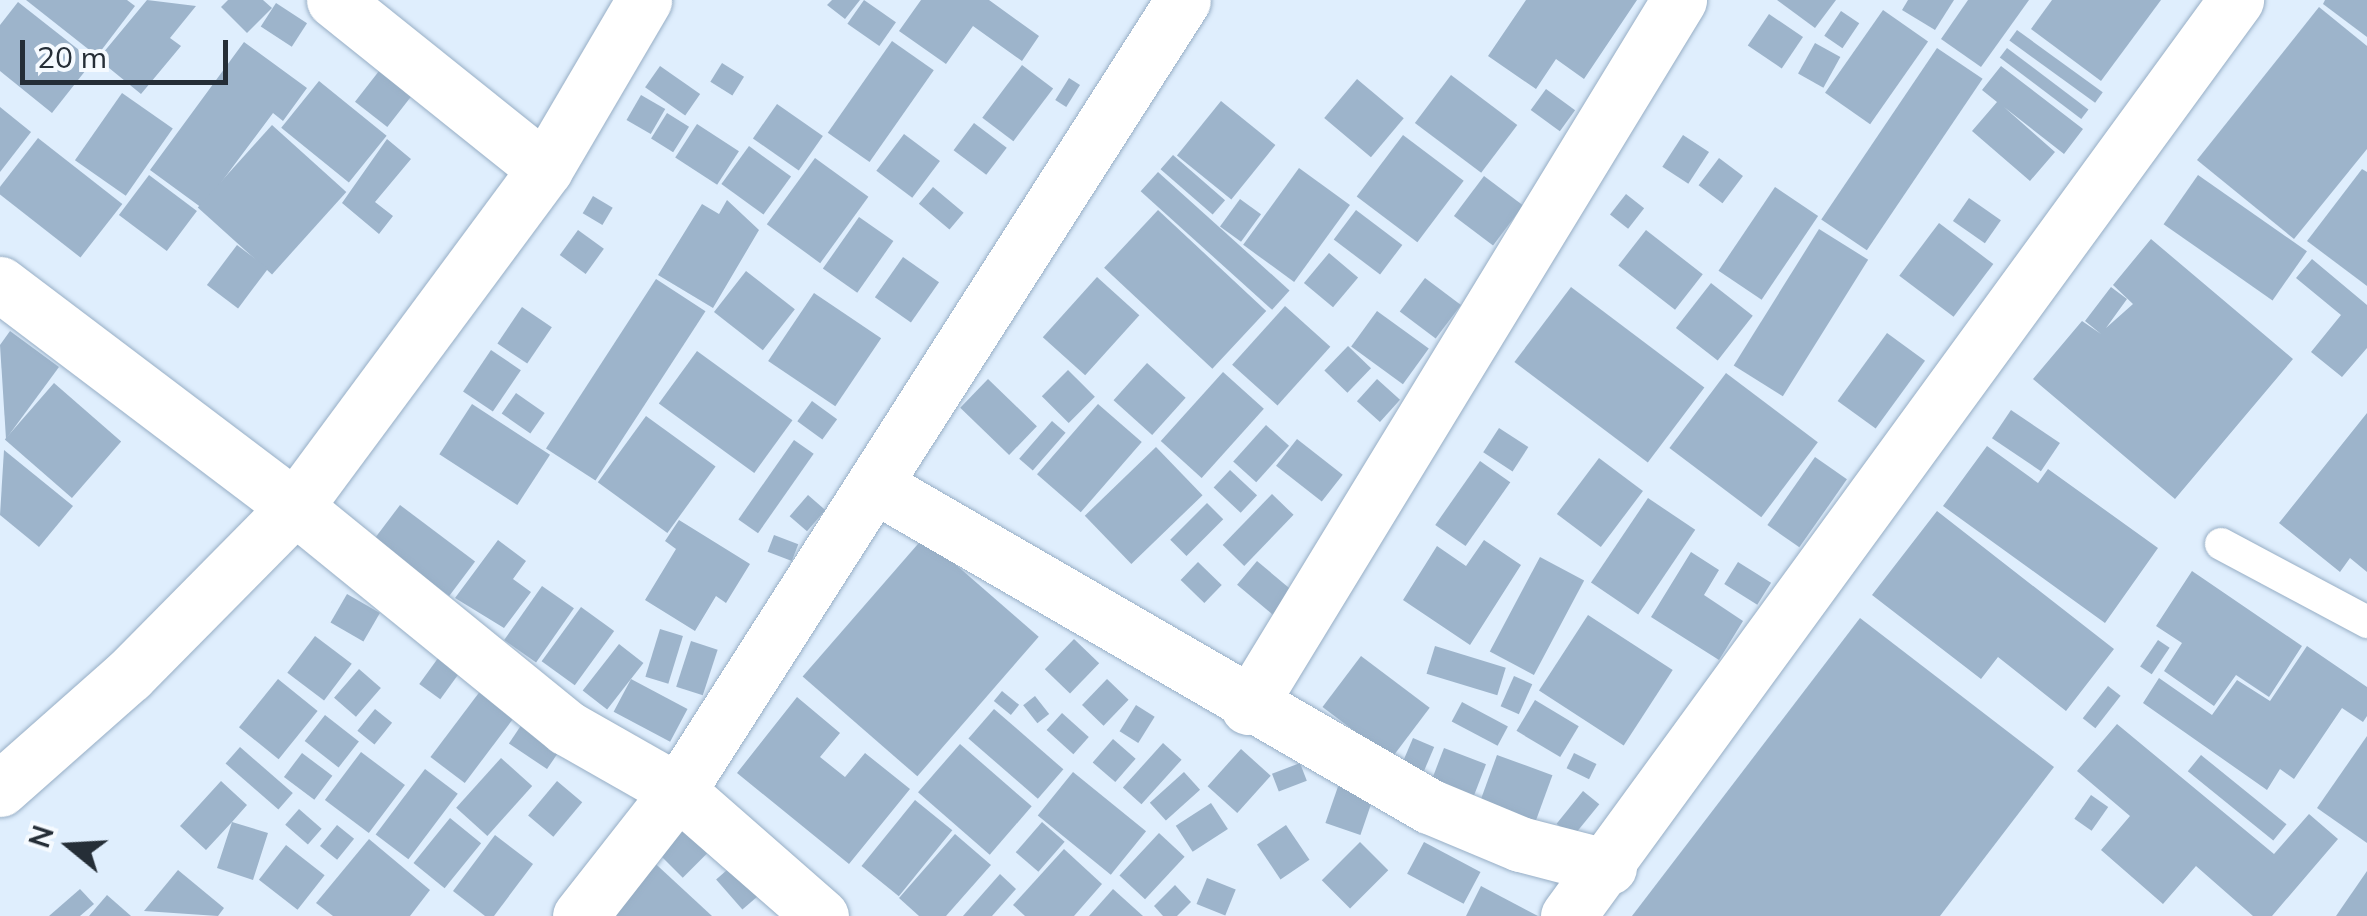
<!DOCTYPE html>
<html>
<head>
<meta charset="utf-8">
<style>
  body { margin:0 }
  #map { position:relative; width:2367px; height:916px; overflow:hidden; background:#dfeefd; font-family:Mulish,sans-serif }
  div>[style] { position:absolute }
  .building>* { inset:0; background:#9db4cb; transform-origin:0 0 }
  .roads { filter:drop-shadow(0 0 2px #97aec5) drop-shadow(0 0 2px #97aec5) }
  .lane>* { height:32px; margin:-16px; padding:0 16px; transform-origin:16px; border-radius:16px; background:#fff }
  .street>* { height:55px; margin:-27.5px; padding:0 27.5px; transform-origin:27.5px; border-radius:27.5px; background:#fff }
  span { translate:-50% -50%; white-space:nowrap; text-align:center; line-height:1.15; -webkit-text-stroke:9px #f5faff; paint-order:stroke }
  .north { position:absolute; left:20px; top:796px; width:100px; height:100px; -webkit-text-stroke:8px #f5faff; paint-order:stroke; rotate:288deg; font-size:28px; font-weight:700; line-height:40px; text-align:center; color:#252e37 }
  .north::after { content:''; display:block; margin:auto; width:35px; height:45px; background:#252e37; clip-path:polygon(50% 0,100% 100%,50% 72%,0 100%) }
  .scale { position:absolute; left:20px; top:40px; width:208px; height:45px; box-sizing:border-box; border:5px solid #252e37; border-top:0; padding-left:12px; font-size:30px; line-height:35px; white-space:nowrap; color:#252e37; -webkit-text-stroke:8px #f5faff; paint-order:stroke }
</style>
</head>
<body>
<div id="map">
  <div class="building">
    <div style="clip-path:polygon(26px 0,127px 0,135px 6px,97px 56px)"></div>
    <div style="clip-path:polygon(147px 0,196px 6px,170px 38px,181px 46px,141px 94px,98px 59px)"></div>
    <div style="clip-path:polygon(228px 0,263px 0,272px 8px,247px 33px,221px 7px)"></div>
    <div style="clip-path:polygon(832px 0,860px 0,845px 19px,827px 5px)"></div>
    <div style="left:864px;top:0;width:39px;height:29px;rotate:35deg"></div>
    <div style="clip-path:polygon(921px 0,989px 0,1039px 36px,1022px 61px,973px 26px,946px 64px,899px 31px)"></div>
    <div style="clip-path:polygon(1526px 0,1637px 0,1584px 79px,1556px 59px,1536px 89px,1488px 56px)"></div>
    <div style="clip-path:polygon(1777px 0,1836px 0,1815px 28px)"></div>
    <div style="clip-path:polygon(1908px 0,1954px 0,1935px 30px,1902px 10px)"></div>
    <div style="clip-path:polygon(1968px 0,2029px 0,1981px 67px,1941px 39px)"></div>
    <div style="clip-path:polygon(2052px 0,2161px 0,2101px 81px,2031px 29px)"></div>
    <div style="clip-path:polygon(2325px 0,2367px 0,2367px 37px,2323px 4px)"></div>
    <div style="clip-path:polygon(18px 2px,93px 61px,52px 113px,0 71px,0 25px)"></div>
    <div style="left:276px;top:3px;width:37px;height:28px;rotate:33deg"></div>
    <div style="clip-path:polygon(2319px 7px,2367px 46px,2367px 149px,2294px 239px,2197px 160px)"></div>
    <div style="left:1883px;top:10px;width:55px;height:101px;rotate:35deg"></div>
    <div style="left:1841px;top:11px;width:22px;height:30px;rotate:34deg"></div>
    <div style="left:1769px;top:14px;width:41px;height:38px;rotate:34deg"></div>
    <div style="left:2017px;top:30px;width:106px;height:13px;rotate:36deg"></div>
    <div style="left:892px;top:41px;width:51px;height:112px;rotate:35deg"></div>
    <div style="clip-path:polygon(244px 42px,307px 88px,283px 121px,273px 113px,202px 208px,150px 170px)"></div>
    <div style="left:1815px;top:43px;width:29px;height:35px;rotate:29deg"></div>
    <div style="left:1937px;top:48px;width:55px;height:207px;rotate:34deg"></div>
    <div style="left:2007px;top:48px;width:102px;height:12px;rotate:37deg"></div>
    <div style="left:722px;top:63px;width:26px;height:22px;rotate:32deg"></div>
    <div style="left:1022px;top:65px;width:39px;height:66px;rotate:37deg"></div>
    <div style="left:660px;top:66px;width:49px;height:26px;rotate:35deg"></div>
    <div style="clip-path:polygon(2001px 66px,2083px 129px,2064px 154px,2004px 107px,2055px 152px,2030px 181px,1972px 131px,1997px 102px,1982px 90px)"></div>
    <div style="left:379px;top:71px;width:41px;height:39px;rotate:38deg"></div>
    <div style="left:1451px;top:75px;width:83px;height:60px;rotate:37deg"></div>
    <div style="left:1069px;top:78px;width:13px;height:26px;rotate:32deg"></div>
    <div style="left:1357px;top:79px;width:61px;height:51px;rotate:40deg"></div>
    <div style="left:319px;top:81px;width:87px;height:60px;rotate:39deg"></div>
    <div style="left:1546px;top:89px;width:36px;height:26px;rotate:36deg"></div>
    <div style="left:122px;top:93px;width:62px;height:82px;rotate:35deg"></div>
    <div style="left:641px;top:95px;width:28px;height:29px;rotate:30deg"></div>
    <div style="left:1221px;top:101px;width:70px;height:70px;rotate:39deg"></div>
    <div style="left:777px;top:104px;width:56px;height:42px;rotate:35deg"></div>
    <div style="clip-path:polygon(0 107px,31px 132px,0 172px)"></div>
    <div style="left:667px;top:113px;width:26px;height:30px;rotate:32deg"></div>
    <div style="left:974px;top:123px;width:41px;height:34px;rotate:37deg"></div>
    <div style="left:697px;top:124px;width:50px;height:40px;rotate:33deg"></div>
    <div style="left:272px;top:125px;width:100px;height:111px;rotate:42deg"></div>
    <div style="left:904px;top:134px;width:45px;height:46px;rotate:37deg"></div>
    <div style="left:1403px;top:135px;width:76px;height:77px;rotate:37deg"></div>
    <div style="left:1683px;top:135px;width:31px;height:38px;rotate:33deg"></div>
    <div style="left:38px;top:138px;width:107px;height:68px;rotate:38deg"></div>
    <div style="clip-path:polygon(387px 139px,411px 159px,375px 202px,393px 216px,379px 234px,342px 203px)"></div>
    <div style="left:749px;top:146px;width:52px;height:47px;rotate:36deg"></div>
    <div style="left:1173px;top:155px;width:69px;height:19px;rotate:41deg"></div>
    <div style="left:815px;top:158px;width:66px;height:82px;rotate:36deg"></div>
    <div style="left:1719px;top:158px;width:30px;height:34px;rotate:37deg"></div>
    <div style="left:1299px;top:168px;width:63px;height:95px;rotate:36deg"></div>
    <div style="clip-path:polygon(2362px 169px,2367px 172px,2367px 286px,2307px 241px)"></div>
    <div style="left:1158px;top:172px;width:177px;height:26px;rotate:42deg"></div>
    <div style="left:149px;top:175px;width:60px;height:50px;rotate:37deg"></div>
    <div style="left:2198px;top:175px;width:133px;height:60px;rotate:35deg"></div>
    <div style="left:1484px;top:176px;width:49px;height:50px;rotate:37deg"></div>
    <div style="left:933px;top:187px;width:40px;height:22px;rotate:40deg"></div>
    <div style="left:1775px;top:187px;width:52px;height:101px;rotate:34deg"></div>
    <div style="left:1626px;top:194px;width:23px;height:26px;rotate:38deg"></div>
    <div style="left:593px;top:196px;width:23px;height:20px;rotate:31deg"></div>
    <div style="left:1969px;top:198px;width:39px;height:28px;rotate:35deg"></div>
    <div style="left:1240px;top:199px;width:26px;height:34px;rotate:36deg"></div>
    <div style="clip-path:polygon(727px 200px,759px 230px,713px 308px,658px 275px,702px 204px,719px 214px)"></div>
    <div style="left:1158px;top:210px;width:148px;height:79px;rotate:43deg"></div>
    <div style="left:1356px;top:210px;width:58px;height:37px;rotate:37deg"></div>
    <div style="left:859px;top:217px;width:42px;height:63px;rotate:35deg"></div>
    <div style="left:1939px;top:223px;width:68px;height:66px;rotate:37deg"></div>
    <div style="left:1819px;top:229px;width:58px;height:161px;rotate:32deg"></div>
    <div style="left:578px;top:230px;width:32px;height:31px;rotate:36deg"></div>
    <div style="left:1646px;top:230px;width:72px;height:45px;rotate:38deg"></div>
    <div style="clip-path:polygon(2151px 239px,2293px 359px,2175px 499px,2033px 379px,2082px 321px,2101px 334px,2085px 321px,2111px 287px,2127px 299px,2106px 328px,2133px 304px,2113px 285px)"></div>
    <div style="left:237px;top:245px;width:39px;height:50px;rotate:37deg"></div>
    <div style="left:1329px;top:253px;width:38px;height:39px;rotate:40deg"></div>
    <div style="left:903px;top:257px;width:44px;height:49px;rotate:35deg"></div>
    <div style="clip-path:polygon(2312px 259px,2367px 305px,2367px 348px,2342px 377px,2311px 352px,2341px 315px,2296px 278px)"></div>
    <div style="left:746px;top:271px;width:62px;height:52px;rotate:38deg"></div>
    <div style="left:1097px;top:277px;width:57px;height:81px;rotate:42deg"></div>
    <div style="left:1425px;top:278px;width:45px;height:42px;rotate:37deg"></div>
    <div style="left:656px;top:279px;width:59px;height:202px;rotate:33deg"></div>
    <div style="left:1711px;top:283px;width:53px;height:57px;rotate:38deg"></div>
    <div style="left:1571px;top:287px;width:167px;height:94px;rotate:37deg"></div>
    <div style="left:814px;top:293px;width:81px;height:82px;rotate:34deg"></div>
    <div style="left:1285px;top:306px;width:61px;height:79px;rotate:42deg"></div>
    <div style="left:522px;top:307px;width:36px;height:44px;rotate:34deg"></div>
    <div style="left:1377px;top:311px;width:64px;height:44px;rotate:36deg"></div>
    <div style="clip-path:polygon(10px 331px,59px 367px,6px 439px,0 345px)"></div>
    <div style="left:1887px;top:333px;width:47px;height:84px;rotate:36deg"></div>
    <div style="left:1348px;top:346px;width:32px;height:34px;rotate:44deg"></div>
    <div style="left:491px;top:350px;width:36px;height:50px;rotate:34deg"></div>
    <div style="left:697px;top:351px;width:118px;height:65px;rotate:36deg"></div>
    <div style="left:1147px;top:363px;width:52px;height:50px;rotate:42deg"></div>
    <div style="left:1068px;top:370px;width:38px;height:37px;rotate:45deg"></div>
    <div style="left:1223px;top:372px;width:55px;height:93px;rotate:42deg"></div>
    <div style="left:1726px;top:373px;width:115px;height:94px;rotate:37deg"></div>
    <div style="left:988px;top:379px;width:68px;height:40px;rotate:44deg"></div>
    <div style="left:1377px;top:379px;width:31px;height:30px;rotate:42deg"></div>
    <div style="left:54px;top:383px;width:89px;height:75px;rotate:41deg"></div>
    <div style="left:516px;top:393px;width:35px;height:25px;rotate:35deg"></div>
    <div style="left:812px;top:401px;width:31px;height:25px;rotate:36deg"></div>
    <div style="left:472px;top:404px;width:93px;height:60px;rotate:33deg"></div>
    <div style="left:1098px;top:404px;width:58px;height:93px;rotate:41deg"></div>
    <div style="left:2011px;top:410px;width:59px;height:34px;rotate:34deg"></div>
    <div style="clip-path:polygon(2367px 413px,2367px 572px,2350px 558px,2340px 572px,2279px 523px)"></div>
    <div style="left:646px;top:416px;width:86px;height:82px;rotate:36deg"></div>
    <div style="left:1052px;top:421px;width:18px;height:50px;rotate:41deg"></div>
    <div style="left:1266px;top:425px;width:31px;height:49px;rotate:42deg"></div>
    <div style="left:1499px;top:428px;width:35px;height:29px;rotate:33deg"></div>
    <div style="left:1297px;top:439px;width:58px;height:34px;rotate:38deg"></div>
    <div style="left:794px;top:440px;width:24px;height:97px;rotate:35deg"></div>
    <div style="clip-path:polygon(1987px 446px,2038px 483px,2048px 469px,2158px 548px,2105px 623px,1943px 506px)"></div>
    <div style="left:1156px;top:447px;width:67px;height:99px;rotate:46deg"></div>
    <div style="clip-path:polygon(4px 450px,73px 506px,39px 547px,0 515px)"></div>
    <div style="left:1815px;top:457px;width:39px;height:83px;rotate:35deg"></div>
    <div style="left:1599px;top:458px;width:55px;height:70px;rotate:37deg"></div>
    <div style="left:1480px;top:461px;width:37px;height:78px;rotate:35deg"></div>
    <div style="left:1230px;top:470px;width:37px;height:24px;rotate:43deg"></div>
    <div style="left:1272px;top:494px;width:30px;height:71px;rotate:44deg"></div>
    <div style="left:808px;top:495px;width:23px;height:28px;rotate:41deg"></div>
    <div style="left:1648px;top:498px;width:57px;height:102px;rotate:34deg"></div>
    <div style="left:1207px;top:503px;width:23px;height:52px;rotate:45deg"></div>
    <div style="left:400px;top:505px;width:94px;height:43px;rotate:37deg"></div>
    <div style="clip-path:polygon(1937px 511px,2114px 649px,2066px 711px,1998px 657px,1981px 679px,1872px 595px)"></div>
    <div style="clip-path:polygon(679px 520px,750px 564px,726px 603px,716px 596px,695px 631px,645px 600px,676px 549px,665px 541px)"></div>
    <div style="left:774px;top:535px;width:26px;height:18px;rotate:21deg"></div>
    <div style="left:924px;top:537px;width:152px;height:185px;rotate:41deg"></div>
    <div style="clip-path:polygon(498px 540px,526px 561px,513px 579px,531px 592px,504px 628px,455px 598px)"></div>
    <div style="clip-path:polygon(1484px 540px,1521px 565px,1470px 645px,1403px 600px,1437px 546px,1466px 566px)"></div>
    <div style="clip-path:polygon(1691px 552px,1719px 570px,1704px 595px,1743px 621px,1719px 660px,1651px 617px)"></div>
    <div style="left:1540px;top:557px;width:50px;height:107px;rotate:28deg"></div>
    <div style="left:1257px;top:561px;width:47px;height:31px;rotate:40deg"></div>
    <div style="left:1198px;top:562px;width:33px;height:25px;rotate:44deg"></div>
    <div style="left:1738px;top:562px;width:39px;height:26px;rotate:32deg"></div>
    <div style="clip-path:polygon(2192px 571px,2302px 646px,2269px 697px,2236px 675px,2214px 706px,2164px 671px,2182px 643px,2156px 626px)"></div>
    <div style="left:542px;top:586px;width:39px;height:66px;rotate:35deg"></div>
    <div style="left:347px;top:594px;width:38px;height:33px;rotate:30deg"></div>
    <div style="left:581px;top:607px;width:41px;height:67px;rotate:36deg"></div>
    <div style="left:1588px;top:615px;width:101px;height:90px;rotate:33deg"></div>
    <div style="clip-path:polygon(1860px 618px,2054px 767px,1940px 916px,1632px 916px)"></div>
    <div style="left:660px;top:629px;width:24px;height:50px;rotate:17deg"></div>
    <div style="left:315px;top:636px;width:46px;height:46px;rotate:37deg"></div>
    <div style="left:1074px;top:639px;width:35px;height:42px;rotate:44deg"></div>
    <div style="left:2158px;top:640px;width:14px;height:32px;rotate:34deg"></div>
    <div style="left:691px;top:641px;width:28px;height:48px;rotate:18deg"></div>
    <div style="left:619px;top:644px;width:31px;height:59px;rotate:38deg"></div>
    <div style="left:1435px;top:646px;width:74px;height:29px;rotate:17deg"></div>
    <div style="clip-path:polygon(2307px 646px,2367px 687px,2367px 716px,2363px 722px,2342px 708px,2294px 779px,2280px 769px,2267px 790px,2143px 703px,2159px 678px,2212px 715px,2237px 680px,2270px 701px)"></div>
    <div style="left:441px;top:654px;width:26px;height:37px;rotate:36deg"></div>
    <div style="left:1361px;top:656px;width:86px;height:64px;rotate:37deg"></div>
    <div style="left:359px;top:669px;width:29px;height:38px;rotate:41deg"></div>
    <div style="left:1514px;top:676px;width:20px;height:33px;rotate:24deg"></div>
    <div style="left:278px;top:679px;width:51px;height:62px;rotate:39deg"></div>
    <div style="left:631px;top:679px;width:64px;height:37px;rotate:28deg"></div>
    <div style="left:1107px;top:679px;width:30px;height:36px;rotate:44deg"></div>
    <div style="left:2108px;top:686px;width:16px;height:41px;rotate:38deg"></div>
    <div style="left:481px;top:690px;width:43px;height:84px;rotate:37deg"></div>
    <div style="left:1002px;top:691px;width:22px;height:13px;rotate:39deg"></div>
    <div style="left:1035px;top:696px;width:23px;height:15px;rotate:52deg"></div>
    <div style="clip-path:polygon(797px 697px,840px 733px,820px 757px,845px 777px,865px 753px,910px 789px,849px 864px,737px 773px)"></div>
    <div style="left:1535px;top:700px;width:51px;height:36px;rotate:31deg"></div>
    <div style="left:1462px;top:702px;width:52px;height:22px;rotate:28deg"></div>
    <div style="left:1136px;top:705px;width:22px;height:31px;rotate:32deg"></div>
    <div style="left:375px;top:709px;width:22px;height:28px;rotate:39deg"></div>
    <div style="left:994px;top:709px;width:92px;height:39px;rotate:41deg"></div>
    <div style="left:1062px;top:713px;width:36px;height:23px;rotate:42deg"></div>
    <div style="left:325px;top:715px;width:43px;height:33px;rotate:38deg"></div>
    <div style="left:524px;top:721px;width:46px;height:27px;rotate:34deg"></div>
    <div style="clip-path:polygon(2117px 724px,2274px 854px,2309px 814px,2338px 839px,2272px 916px,2253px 916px,2196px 866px,2163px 904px,2101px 850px,2130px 816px,2077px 771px)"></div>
    <div style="clip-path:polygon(2367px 736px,2367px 843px,2317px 808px)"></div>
    <div style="left:1413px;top:738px;width:23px;height:28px;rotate:23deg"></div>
    <div style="left:1113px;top:739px;width:30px;height:31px;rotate:41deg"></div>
    <div style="left:1163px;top:743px;width:25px;height:60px;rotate:42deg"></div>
    <div style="left:960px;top:744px;width:95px;height:64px;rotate:41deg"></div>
    <div style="left:240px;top:747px;width:70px;height:22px;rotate:41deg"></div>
    <div style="left:1444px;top:748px;width:45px;height:46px;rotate:21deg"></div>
    <div style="left:1241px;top:749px;width:40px;height:50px;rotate:42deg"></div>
    <div style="left:361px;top:752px;width:55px;height:60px;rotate:37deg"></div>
    <div style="left:302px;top:753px;width:38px;height:30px;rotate:37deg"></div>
    <div style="left:1574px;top:753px;width:25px;height:17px;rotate:26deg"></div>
    <div style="left:1497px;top:755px;width:59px;height:51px;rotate:20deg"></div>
    <div style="left:2201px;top:755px;width:110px;height:21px;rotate:39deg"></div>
    <div style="left:501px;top:758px;width:42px;height:67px;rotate:42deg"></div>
    <div style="left:1300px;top:763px;width:19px;height:30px;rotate:69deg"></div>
    <div style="left:425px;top:769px;width:41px;height:82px;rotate:37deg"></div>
    <div style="left:1073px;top:772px;width:94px;height:56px;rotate:39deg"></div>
    <div style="left:1184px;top:772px;width:24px;height:46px;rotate:48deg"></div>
    <div style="left:1343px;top:772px;width:37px;height:54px;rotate:19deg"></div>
    <div style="clip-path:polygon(221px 781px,247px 805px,232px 822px,268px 833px,253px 880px,217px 868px,232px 822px,206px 850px,180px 826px)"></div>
    <div style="left:557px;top:781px;width:33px;height:45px;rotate:40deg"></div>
    <div style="left:1583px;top:791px;width:21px;height:42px;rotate:39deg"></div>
    <div style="left:2091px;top:795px;width:21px;height:29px;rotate:35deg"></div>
    <div style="left:915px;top:800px;width:48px;height:85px;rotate:39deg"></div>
    <div style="left:1211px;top:803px;width:31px;height:42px;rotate:57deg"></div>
    <div style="left:299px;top:809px;width:30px;height:21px;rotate:41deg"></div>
    <div style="left:675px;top:812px;width:52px;height:41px;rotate:45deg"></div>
    <div style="left:450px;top:818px;width:40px;height:58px;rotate:39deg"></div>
    <div style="left:1042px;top:822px;width:30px;height:40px;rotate:41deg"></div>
    <div style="left:337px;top:825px;width:22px;height:27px;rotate:39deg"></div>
    <div style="left:1286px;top:825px;width:42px;height:35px;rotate:56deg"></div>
    <div style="left:1159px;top:833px;width:35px;height:58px;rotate:43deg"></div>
    <div style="clip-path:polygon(955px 834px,991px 865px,946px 916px,919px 916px,899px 898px)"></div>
    <div style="clip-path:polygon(495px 835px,533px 864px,494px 916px,485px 916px,453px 891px)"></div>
    <div style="clip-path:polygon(369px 839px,430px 890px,410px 916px,333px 916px,316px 903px)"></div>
    <div style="left:1360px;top:842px;width:40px;height:54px;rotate:45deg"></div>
    <div style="left:1424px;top:842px;width:64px;height:36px;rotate:28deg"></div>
    <div style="left:286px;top:845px;width:49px;height:44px;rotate:38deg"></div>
    <div style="clip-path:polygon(1064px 849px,1102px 884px,1074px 916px,1025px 916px,1013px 905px)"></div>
    <div style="clip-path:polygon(646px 855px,712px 916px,617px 916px,602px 903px)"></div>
    <div style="left:735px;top:863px;width:40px;height:25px;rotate:49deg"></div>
    <div style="clip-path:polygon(178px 870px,224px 908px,218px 916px,144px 911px)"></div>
    <div style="clip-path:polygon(2367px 871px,2367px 916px,2336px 916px)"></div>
    <div style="clip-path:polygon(1000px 874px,1016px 889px,992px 916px,963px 916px)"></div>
    <div style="left:1207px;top:878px;width:31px;height:28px;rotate:22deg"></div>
    <div style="clip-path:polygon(1175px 885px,1191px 902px,1177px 916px,1163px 916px,1154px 906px)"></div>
    <div style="clip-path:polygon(1481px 886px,1538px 916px,1466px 916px)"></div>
    <div style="clip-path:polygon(80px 889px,94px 904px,80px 916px,49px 916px)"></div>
    <div style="clip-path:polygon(1113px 889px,1143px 916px,1089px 916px)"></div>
    <div style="clip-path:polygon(107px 895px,131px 916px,89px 916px)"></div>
  </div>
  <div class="roads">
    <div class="lane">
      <div style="left:2221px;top:544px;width:166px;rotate:28.1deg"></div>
    </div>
    <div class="street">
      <div style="left:334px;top:0;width:270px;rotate:38.7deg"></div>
      <div style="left:0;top:284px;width:370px;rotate:37.1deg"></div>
      <div style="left:295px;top:507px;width:350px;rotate:39.1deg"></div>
      <div style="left:567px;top:728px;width:128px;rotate:29.6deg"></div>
      <div style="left:678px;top:791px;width:190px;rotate:41.2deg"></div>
      <div style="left:876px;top:486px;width:639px;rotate:30.06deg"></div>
      <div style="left:1429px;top:806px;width:99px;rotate:22.7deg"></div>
      <div style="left:1520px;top:844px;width:92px;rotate:14.5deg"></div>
      <div style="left:1248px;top:707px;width:828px;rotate:-58.63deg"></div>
      <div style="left:0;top:789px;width:172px;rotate:-41.5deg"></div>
      <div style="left:129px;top:675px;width:236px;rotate:-45.3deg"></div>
      <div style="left:295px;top:507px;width:420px;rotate:-53.5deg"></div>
      <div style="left:545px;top:169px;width:196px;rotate:-59.6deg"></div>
      <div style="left:580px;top:916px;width:159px;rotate:-51.9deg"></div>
      <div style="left:678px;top:791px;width:938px;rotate:-57.44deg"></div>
      <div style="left:1568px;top:916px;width:1134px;rotate:-53.9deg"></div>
    </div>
  </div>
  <div class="north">N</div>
  <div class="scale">20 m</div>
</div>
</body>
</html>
